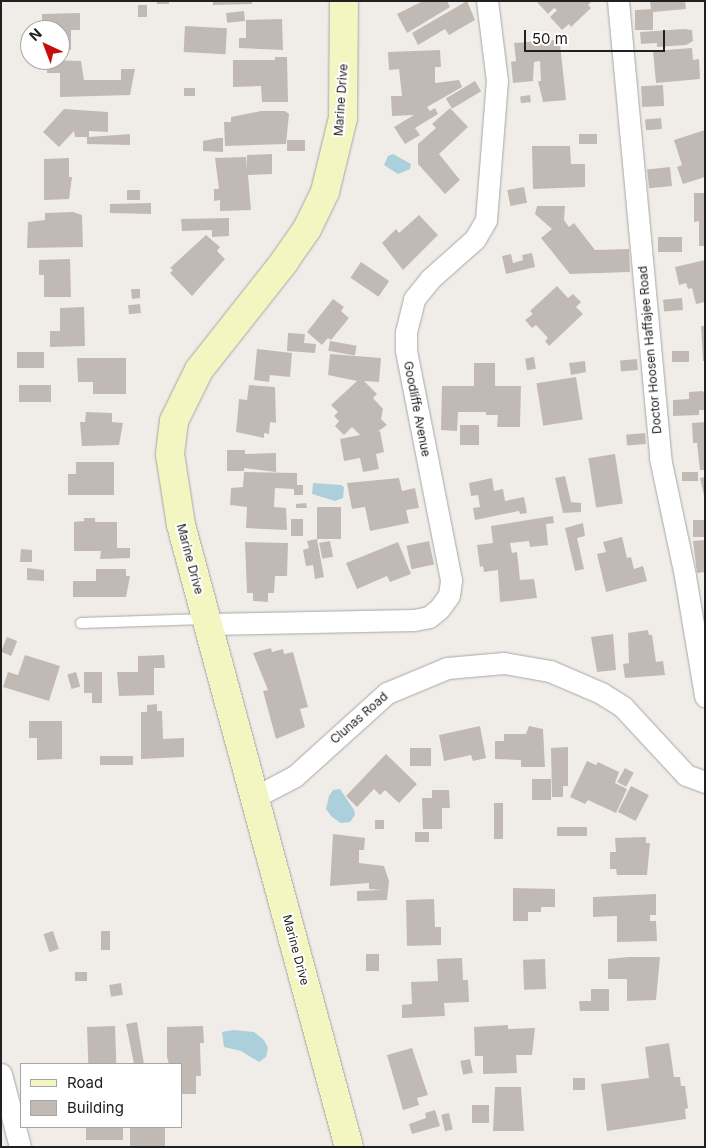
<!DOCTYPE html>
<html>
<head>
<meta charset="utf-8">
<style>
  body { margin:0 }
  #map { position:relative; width:706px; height:1148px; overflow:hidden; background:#f0ede8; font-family:Inter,sans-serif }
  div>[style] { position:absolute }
  .water>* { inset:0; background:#abd0db }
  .building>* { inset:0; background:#c1bab4; transform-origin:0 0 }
  .roads { filter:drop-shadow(0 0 1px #a7a7a7) drop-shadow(0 0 1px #a7a7a7) }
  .lane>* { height:10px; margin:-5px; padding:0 5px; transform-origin:5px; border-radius:5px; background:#fff }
  .street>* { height:21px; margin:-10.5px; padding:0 10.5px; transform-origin:10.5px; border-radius:10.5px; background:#fff }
  .secondary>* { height:28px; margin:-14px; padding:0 14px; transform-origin:14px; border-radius:14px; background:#f3f6c0 }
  span { translate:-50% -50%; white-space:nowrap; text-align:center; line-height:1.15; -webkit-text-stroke:4px #fff; paint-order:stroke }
  .street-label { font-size:12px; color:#202020 }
  .frame { position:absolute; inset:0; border:2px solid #202020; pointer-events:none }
  .legend { position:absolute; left:20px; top:1063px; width:162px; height:65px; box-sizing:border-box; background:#fff; border:1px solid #a6a6a6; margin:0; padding:6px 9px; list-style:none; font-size:15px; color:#202020 }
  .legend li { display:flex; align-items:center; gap:10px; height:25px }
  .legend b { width:25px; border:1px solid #a6a6a6 }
  .north { position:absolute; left:20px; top:20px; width:50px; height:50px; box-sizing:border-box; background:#fff; border:1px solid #a6a6a6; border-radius:50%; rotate:317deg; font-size:14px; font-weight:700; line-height:20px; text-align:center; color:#202020 }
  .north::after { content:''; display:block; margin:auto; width:18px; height:22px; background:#c50e0c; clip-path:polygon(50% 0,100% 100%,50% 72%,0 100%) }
  .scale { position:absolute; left:524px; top:30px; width:141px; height:22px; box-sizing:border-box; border:2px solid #202020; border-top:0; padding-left:6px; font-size:15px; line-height:18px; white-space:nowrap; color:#202020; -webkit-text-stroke:4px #fff; paint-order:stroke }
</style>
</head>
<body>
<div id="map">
  <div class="water">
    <div style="clip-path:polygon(393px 154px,411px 164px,410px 169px,398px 174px,384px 165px,388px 156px)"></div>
    <div style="clip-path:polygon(313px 483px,341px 485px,344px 487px,343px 498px,335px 501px,312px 494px)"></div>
    <div style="clip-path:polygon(340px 789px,354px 810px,355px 815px,350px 822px,341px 823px,332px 817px,326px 809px,329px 796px,333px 790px)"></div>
    <div style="clip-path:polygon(233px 1030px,254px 1032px,264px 1040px,268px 1048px,266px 1057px,259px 1062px,241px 1051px,224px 1047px,222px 1032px)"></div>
  </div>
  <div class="building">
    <div style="left:157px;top:1px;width:12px;height:3px"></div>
    <div style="clip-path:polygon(213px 1px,252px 1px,252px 4px,213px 5px)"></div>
    <div style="clip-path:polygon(423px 1px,447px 1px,450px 7px,407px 33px,397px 14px)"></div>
    <div style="clip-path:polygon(467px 1px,475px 20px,449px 35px,445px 29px,418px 45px,412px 33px)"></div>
    <div style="clip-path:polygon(536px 1px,592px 1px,588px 5px,591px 8px,571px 27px,569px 24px,562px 30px,550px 17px,557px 10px,554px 8px,548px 14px)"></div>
    <div style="clip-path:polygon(650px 1px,685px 1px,686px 9px,653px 12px,653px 30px,635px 30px,635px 10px,651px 9px)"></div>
    <div style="left:147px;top:5px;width:12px;height:9px;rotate:90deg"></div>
    <div style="left:244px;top:11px;width:10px;height:18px;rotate:84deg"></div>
    <div style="clip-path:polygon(80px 13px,80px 30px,71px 30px,71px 50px,60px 50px,60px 30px,42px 30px,42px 14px)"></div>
    <div style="clip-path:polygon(282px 19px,283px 50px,239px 48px,239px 38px,246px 38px,246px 20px)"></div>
    <div style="left:185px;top:26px;width:42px;height:26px;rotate:3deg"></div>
    <div style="clip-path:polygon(684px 29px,692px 30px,693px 41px,686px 45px,657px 47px,657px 43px,641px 44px,640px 32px)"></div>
    <div style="clip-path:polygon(555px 40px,555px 44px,560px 44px,566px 100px,543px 102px,538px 81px,541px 81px,540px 61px,534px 62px,533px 81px,513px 83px,511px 62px,516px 61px,514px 43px)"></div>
    <div style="clip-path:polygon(692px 48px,693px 60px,699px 59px,700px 79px,656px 83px,653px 51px)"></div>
    <div style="clip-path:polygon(440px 50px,441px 67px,435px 67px,435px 83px,459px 80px,462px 87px,427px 107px,430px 111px,435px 108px,438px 114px,415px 128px,420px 135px,405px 144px,394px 127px,414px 115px,392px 116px,391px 96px,402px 96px,399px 69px,389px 70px,388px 52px)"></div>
    <div style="clip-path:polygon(275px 57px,287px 57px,288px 102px,262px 102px,261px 86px,233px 87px,233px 60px,275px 60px)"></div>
    <div style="clip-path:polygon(47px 60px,81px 61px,84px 80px,121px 80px,121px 69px,135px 69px,130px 95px,60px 97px,60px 73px,47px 73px)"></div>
    <div style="left:475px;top:81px;width:12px;height:34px;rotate:59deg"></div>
    <div style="left:663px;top:85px;width:21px;height:22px;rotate:87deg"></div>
    <div style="left:184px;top:88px;width:11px;height:8px"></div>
    <div style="left:530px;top:95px;width:7px;height:10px;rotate:82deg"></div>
    <div style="clip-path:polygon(450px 108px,468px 127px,439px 154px,460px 180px,445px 194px,418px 164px,418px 144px,436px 128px,432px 124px)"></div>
    <div style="clip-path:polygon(64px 109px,108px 112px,108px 132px,89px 131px,89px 137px,130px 134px,130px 145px,87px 144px,87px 137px,75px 137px,74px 131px,59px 147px,43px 132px)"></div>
    <div style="clip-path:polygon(261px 111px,285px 111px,289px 114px,286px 144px,225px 146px,224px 122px,231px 122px,231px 117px)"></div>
    <div style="left:661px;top:118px;width:11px;height:16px;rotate:85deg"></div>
    <div style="clip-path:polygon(705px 130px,705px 177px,683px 184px,677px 167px,682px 165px,674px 140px)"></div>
    <div style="left:597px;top:134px;width:10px;height:18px;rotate:90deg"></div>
    <div style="clip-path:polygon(218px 138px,223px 138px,223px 152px,203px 151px,203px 141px)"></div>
    <div style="left:305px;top:140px;width:11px;height:18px;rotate:90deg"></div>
    <div style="clip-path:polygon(532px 146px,570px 146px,571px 164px,585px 164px,585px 187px,533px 189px)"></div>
    <div style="clip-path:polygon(272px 154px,272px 174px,248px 175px,251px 210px,220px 211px,220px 200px,214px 201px,214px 189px,219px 189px,215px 158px,246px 157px,246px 171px,247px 155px)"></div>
    <div style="clip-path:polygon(69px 158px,69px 177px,72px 177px,69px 199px,44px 200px,44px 159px)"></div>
    <div style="left:670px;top:167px;width:19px;height:23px;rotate:84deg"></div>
    <div style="left:524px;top:187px;width:16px;height:17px;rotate:79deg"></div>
    <div style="left:127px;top:190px;width:13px;height:10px"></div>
    <div style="clip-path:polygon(694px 193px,705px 193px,705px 246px,699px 246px,699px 221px,694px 222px)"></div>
    <div style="clip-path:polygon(151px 203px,151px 214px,110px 213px,110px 204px)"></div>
    <div style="clip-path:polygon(537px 206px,565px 206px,564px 220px,569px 227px,574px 223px,595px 250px,629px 249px,630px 272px,570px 274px,541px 238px,552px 229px,535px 214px)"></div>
    <div style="clip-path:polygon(73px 212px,82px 215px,83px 247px,27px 248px,28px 222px,45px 220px,45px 213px)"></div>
    <div style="clip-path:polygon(419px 215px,438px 235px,403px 270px,382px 243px,396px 229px,399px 233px)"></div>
    <div style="clip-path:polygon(229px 218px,229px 236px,212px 237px,212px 230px,182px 231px,181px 219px)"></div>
    <div style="clip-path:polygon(206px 235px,220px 247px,217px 251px,225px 259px,192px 296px,170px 273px,173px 270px,170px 268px)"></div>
    <div style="left:682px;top:237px;width:15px;height:24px;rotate:90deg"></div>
    <div style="clip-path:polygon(532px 253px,535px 267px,506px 274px,502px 256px,511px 254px,513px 263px,523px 260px,522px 255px)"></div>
    <div style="clip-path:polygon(70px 259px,71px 297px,44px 297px,44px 275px,39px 275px,39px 260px)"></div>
    <div style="clip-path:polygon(705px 260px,705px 302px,696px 304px,692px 288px,688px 289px,686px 283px,679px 285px,675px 267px)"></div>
    <div style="left:361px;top:262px;width:34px;height:19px;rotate:34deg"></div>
    <div style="clip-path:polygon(557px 286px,568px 298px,573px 294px,581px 302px,576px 307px,583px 314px,549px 346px,545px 341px,548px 338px,536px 325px,532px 328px,525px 320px,533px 314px,530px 311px)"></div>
    <div style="clip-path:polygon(131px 289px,140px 289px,140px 298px,132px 299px)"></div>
    <div style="left:682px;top:298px;width:12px;height:19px;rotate:85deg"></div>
    <div style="clip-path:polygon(333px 299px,344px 307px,341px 311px,349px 318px,331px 340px,328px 338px,322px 345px,307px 332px)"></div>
    <div style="left:140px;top:304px;width:9px;height:12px;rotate:84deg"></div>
    <div style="clip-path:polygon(84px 307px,85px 346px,50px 347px,50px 331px,60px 331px,60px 308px)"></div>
    <div style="clip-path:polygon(701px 326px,705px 326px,705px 361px,703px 361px)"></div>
    <div style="clip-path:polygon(288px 333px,305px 334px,304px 343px,316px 344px,315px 353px,287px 351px)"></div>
    <div style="left:330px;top:341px;width:27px;height:10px;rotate:10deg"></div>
    <div style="clip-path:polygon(257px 349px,292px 353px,290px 377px,270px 375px,269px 382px,254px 380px)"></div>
    <div style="left:672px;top:351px;width:17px;height:11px"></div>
    <div style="left:44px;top:352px;width:16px;height:27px;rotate:90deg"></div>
    <div style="clip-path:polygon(330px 354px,381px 358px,379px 382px,364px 381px,377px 394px,373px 398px,383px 409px,381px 419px,387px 425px,377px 432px,380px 431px,384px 452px,376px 454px,379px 469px,363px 472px,360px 458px,344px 461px,340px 439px,360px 435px,352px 427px,344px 435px,335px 426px,339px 421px,334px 416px,338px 412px,331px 405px,357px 381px,328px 375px)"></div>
    <div style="left:534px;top:357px;width:12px;height:9px;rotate:81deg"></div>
    <div style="clip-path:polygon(77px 358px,126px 358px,126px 394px,93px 394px,93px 382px,78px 382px)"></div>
    <div style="left:637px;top:359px;width:11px;height:17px;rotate:85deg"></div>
    <div style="clip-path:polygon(585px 361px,586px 372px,571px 375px,569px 363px)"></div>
    <div style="clip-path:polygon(474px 363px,495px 363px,495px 386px,521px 386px,520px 427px,497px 427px,498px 415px,486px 415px,486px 412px,458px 412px,457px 431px,441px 430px,442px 386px,474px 386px)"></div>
    <div style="left:576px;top:377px;width:43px;height:40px;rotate:81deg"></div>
    <div style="left:19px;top:385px;width:32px;height:17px"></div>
    <div style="clip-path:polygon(249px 385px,275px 387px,276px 423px,270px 422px,269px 434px,264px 433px,264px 438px,236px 432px,239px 399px,247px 400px)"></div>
    <div style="clip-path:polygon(702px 391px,705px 393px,705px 410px,699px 410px,699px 415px,673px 416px,673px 400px,689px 399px,689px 392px)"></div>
    <div style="clip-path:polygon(86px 412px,112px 413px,112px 422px,123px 423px,119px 445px,82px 446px,80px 422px,85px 422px)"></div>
    <div style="clip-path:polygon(705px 422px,705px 470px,700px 470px,697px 443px,693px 443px,692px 423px)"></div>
    <div style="left:460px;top:425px;width:19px;height:20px"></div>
    <div style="left:645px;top:433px;width:11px;height:19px;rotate:85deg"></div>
    <div style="clip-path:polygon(227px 450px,245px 450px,245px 454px,276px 453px,276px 472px,244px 468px,244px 471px,227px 471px)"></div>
    <div style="left:615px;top:454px;width:50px;height:27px;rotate:81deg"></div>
    <div style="clip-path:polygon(76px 462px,114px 462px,114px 495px,68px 495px,68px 474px,76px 474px)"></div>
    <div style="clip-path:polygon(244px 472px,297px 473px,297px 485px,303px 485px,303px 495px,294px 495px,294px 489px,275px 488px,274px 507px,286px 508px,287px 530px,246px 528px,247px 507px,230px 505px,231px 488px,243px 487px)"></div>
    <div style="left:682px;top:472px;width:16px;height:9px"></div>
    <div style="clip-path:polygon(565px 476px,571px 502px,581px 503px,581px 512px,563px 513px,555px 478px)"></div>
    <div style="clip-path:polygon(705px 477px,705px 496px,704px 496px,700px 478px)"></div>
    <div style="clip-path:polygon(399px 478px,402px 491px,415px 488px,419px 508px,406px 510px,409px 523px,370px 531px,365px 507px,352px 509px,347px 483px)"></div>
    <div style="clip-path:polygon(492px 478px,494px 491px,503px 489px,505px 501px,524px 497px,527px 513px,520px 514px,519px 511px,475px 520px,473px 508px,480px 507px,478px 495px,471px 496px,469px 483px)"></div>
    <div style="clip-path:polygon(306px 503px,307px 508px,296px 508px,296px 504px)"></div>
    <div style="left:317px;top:507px;width:24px;height:32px"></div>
    <div style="clip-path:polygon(553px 516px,554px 523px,546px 524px,548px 545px,530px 547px,529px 541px,510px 543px,512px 553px,517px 552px,520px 580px,534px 579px,537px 598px,500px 602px,498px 570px,484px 572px,483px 566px,480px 567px,477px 545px,493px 543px,491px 526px)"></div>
    <div style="clip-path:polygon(84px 518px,95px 518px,95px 522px,117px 522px,117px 548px,130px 548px,130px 558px,100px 559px,101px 551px,74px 551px,74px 522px,84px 521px)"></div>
    <div style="left:291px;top:519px;width:12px;height:17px"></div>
    <div style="left:705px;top:520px;width:17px;height:12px;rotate:90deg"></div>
    <div style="clip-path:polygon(583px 523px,585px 536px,577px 538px,584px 569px,575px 571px,565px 528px)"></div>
    <div style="clip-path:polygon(622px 537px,627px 558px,631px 557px,634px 569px,643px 566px,647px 581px,606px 592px,597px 554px,606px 552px,603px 542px)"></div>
    <div style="clip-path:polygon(317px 539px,324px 577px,315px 579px,313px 565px,306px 566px,303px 550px,309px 548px,307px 541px)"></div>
    <div style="clip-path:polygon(705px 540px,705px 572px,697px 573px,693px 541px)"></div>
    <div style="left:330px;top:541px;width:16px;height:11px;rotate:79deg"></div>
    <div style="left:429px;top:541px;width:24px;height:23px;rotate:78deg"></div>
    <div style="clip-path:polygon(245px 542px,288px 543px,287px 576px,275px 576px,274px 593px,268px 593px,268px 602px,253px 601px,253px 593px,247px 593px)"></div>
    <div style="clip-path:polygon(398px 542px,411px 574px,390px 582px,387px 576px,357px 589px,346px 563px)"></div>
    <div style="clip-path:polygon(21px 549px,32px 550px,32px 562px,20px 562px)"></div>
    <div style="clip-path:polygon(27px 568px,44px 570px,44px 581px,27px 580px)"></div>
    <div style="clip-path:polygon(96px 569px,126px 569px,126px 576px,130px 576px,126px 597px,73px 597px,73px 581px,96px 581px)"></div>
    <div style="clip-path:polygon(648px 630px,649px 635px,652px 635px,656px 662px,663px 661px,665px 675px,625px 678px,623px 664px,629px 663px,628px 633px)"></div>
    <div style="clip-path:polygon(613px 634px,616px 670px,597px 672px,591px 637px)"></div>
    <div style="left:7px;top:637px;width:11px;height:16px;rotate:22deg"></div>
    <div style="clip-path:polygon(271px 648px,272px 652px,283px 649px,284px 654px,293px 652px,308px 707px,300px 709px,305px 727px,276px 739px,263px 691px,268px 690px,253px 653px)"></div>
    <div style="clip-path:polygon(25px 655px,60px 666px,49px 701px,3px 687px,8px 672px,18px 675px)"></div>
    <div style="clip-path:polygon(164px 655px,165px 668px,154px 668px,154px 695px,119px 696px,117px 672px,138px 672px,138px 656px)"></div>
    <div style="left:76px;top:672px;width:15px;height:9px;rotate:74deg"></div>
    <div style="clip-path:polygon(84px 672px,102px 672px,102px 703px,92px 703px,92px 693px,84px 693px)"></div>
    <div style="clip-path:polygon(157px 704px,157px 711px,162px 711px,163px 739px,184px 738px,184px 757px,141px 759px,141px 712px,147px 712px,147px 705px)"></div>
    <div style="clip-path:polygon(29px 721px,62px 721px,62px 759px,37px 760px,37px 738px,29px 738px)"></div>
    <div style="clip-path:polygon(480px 726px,486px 758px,473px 761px,471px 755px,444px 761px,439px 735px)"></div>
    <div style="clip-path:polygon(529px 726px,543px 729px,545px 767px,521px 767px,521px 760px,495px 759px,495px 741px,504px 741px,504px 734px,526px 734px)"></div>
    <div style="clip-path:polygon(568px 747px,568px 786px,563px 786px,563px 797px,552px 797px,551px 748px)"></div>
    <div style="left:410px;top:748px;width:21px;height:18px"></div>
    <div style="clip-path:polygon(386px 754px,417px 784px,399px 803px,385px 790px,380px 795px,374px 789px,357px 807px,346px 796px)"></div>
    <div style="left:133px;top:756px;width:9px;height:33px;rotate:90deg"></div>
    <div style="clip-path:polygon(587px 761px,596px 765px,598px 762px,619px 772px,615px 783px,627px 789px,616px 813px,588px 800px,585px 804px,570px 797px)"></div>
    <div style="left:625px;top:768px;width:10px;height:16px;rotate:29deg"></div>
    <div style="left:551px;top:779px;width:21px;height:19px;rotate:90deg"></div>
    <div style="left:631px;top:786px;width:20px;height:29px;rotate:27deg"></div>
    <div style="clip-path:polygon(432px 790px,449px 790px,450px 808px,442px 808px,442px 829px,423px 829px,422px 798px,432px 798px)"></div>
    <div style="left:494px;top:803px;width:9px;height:36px"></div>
    <div style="left:375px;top:820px;width:9px;height:9px"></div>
    <div style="left:587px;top:827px;width:9px;height:30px;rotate:90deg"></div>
    <div style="left:415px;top:832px;width:14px;height:10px"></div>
    <div style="clip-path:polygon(333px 834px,365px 838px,364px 850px,359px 850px,359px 863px,384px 866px,389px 881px,387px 900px,357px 901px,357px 891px,382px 890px,369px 889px,369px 883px,330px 886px)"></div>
    <div style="clip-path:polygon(646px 837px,646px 843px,650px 843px,647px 875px,617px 875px,616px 869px,610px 869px,610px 852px,616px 852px,615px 838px)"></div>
    <div style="clip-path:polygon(513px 888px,555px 889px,555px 907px,541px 907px,541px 912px,528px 912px,528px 921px,513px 921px)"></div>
    <div style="clip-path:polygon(656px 894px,656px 915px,650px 915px,650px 921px,656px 921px,657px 941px,617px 942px,617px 916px,593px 917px,593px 897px)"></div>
    <div style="clip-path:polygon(434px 899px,435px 927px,441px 927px,441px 945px,407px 946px,406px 900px)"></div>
    <div style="left:53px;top:931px;width:19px;height:10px;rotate:72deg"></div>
    <div style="left:101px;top:931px;width:9px;height:19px"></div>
    <div style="left:366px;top:954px;width:13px;height:17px"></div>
    <div style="clip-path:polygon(628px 957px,660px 957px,656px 1000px,627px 1001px,627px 979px,608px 979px,608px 959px)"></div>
    <div style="clip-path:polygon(462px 958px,463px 980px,468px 980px,469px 1002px,444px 1003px,445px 1016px,402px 1018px,402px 1005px,412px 1004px,411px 982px,438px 981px,437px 959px)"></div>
    <div style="left:545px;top:959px;width:30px;height:22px;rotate:88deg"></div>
    <div style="left:75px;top:972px;width:12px;height:9px"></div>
    <div style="left:121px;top:983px;width:12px;height:12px;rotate:81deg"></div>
    <div style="clip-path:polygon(591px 989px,609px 989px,609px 1011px,580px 1011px,579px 1001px,591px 1001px)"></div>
    <div style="clip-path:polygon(137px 1022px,144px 1064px,134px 1064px,126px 1024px)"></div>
    <div style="clip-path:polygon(508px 1025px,508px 1029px,535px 1028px,532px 1055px,516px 1055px,517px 1073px,483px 1074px,483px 1056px,475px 1056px,474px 1027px)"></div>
    <div style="left:115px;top:1026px;width:38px;height:28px;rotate:88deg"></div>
    <div style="clip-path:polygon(203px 1026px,204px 1043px,200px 1043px,201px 1076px,196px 1076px,196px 1094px,181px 1094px,181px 1064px,169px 1064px,167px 1057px,167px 1027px)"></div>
    <div style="clip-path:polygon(669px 1043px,674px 1077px,680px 1077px,681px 1086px,685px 1086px,688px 1108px,685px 1109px,686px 1119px,607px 1131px,601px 1084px,649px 1078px,645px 1047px)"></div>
    <div style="clip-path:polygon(412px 1048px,428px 1095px,417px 1098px,419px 1105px,403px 1110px,387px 1055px)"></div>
    <div style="left:470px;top:1059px;width:14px;height:10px;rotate:78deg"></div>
    <div style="left:573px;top:1078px;width:12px;height:12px"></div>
    <div style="clip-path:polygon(495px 1087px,521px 1087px,524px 1131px,493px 1131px)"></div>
    <div style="left:472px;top:1105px;width:17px;height:18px"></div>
    <div style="clip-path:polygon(435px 1110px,440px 1126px,412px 1134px,409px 1124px,426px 1118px,425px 1113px)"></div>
    <div style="left:449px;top:1113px;width:17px;height:8px;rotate:77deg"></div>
    <div style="left:86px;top:1127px;width:37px;height:13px"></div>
    <div style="left:130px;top:1127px;width:35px;height:19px"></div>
  </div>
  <div class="roads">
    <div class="lane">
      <div style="left:81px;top:623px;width:124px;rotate:-1.8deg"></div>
    </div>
    <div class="street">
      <div style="left:618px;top:1px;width:459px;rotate:84.7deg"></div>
      <div style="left:660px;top:458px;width:121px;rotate:78deg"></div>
      <div style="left:685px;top:576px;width:122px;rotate:80.5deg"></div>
      <div style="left:208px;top:624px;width:206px;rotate:-1.1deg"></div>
      <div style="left:414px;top:620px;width:15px;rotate:-11deg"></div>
      <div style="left:429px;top:617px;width:13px;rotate:-39deg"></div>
      <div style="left:439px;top:609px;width:17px;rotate:-54deg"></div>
      <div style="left:449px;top:595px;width:15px;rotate:-82deg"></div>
      <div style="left:451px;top:580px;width:234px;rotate:-101.1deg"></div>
      <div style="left:406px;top:350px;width:18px;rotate:-90deg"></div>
      <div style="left:406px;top:332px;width:34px;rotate:-76deg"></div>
      <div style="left:414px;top:299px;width:26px;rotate:-51deg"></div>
      <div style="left:430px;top:279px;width:60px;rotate:-41.6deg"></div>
      <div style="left:475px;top:239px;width:22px;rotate:-60deg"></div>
      <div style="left:486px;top:220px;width:139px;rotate:-85.5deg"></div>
      <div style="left:497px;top:81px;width:81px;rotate:-97.1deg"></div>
      <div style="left:255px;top:797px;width:45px;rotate:-27.7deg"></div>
      <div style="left:295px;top:776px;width:124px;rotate:-42.1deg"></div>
      <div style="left:387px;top:693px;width:65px;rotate:-22.6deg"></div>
      <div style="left:447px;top:668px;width:57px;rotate:-5deg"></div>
      <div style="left:504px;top:663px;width:47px;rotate:9.9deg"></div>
      <div style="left:550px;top:671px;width:56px;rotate:23.3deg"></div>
      <div style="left:601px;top:693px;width:26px;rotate:32deg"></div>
      <div style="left:623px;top:707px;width:93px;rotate:47.2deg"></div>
      <div style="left:686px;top:775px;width:20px;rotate:20deg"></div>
      <div style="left:1px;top:1074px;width:75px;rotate:75.4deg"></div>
    </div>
    <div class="secondary">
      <div style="left:344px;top:1px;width:117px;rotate:90.5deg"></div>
      <div style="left:343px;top:118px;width:76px;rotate:103.7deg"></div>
      <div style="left:325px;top:192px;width:41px;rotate:115.9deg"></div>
      <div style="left:307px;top:229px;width:39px;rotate:125deg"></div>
      <div style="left:285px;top:261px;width:139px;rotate:128.3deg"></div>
      <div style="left:199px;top:370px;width:57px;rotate:116.1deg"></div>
      <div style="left:174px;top:421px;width:33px;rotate:97deg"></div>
      <div style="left:170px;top:454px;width:72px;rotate:81.2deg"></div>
      <div style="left:181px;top:525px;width:644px;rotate:74.89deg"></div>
    </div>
  </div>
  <div class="street-label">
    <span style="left:341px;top:100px;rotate:-86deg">Marine Drive</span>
    <span style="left:650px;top:350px;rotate:-95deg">Doctor Hoosen Haffajee Road</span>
    <span style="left:417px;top:409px;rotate:79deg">Goodliffe Avenue</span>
    <span style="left:190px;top:559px;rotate:75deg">Marine Drive</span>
    <span style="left:359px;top:718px;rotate:-41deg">Clunas Road</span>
    <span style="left:296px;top:950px;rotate:75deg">Marine Drive</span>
  </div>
  <div class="frame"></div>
  <ul class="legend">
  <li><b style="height:6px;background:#f3f6c0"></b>Road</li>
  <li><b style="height:14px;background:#c1bab4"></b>Building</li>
  </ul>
  <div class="north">N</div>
  <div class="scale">50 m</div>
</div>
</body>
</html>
